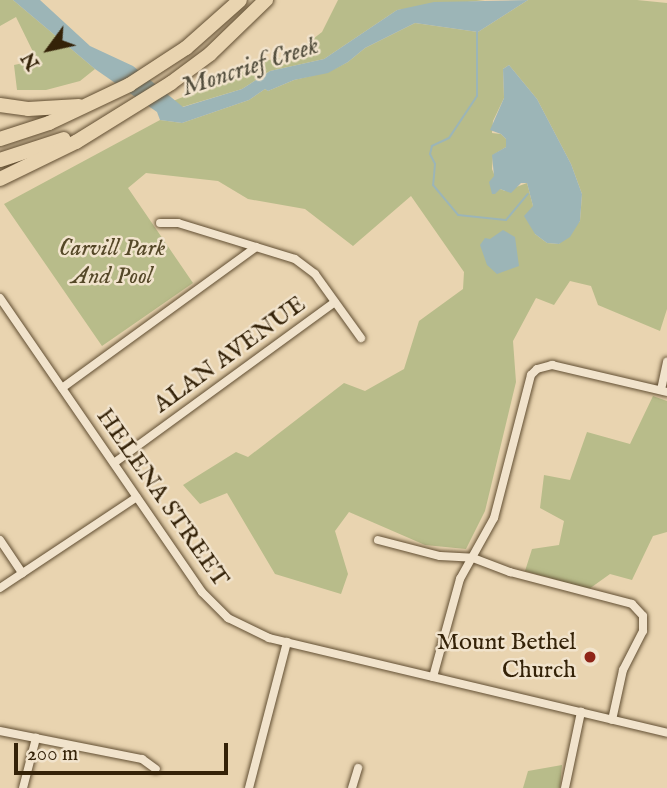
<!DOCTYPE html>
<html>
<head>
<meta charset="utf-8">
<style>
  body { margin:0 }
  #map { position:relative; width:667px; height:788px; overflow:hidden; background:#e9d4b0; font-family:"IM FELL English",serif }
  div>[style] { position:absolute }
  .green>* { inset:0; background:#b8bc8a }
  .water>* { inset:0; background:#9cb5b7 }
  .stream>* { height:2px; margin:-1px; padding:0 1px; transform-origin:1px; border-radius:1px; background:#9cb5b7 }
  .roads { filter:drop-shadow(0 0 2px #614e32) drop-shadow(0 0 2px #614e32) }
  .minor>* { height:8px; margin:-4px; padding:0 4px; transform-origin:4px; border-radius:4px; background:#f1e3cc }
  .motorway>* { height:14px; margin:-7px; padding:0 7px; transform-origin:7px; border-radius:7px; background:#e9d4b0 }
  .dots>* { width:19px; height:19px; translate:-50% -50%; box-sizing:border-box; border:4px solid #f1e3cc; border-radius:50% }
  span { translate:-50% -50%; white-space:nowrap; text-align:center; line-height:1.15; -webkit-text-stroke:5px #f1e3cc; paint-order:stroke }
  .park-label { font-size:24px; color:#554828; font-style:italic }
  .street-label { font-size:24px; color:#342208 }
  .poi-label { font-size:24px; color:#342208 }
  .right { translate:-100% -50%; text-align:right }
  .water-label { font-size:26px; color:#534e3d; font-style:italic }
  .north { position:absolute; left:14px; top:14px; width:70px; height:70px; -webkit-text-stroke:5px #f1e3cc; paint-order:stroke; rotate:237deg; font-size:19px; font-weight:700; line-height:28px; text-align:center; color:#342208 }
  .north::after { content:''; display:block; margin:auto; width:24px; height:32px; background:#342208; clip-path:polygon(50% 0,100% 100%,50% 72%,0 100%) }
  .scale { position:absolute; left:14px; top:743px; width:214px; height:32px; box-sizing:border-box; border:4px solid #342208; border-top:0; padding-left:9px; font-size:21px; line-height:24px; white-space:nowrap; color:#342208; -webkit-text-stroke:5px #f1e3cc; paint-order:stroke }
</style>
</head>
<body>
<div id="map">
  <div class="green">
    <div style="clip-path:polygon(0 0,13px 0,95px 69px,80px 81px,46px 90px,17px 90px,14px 65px,37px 60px,16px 17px,0 26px)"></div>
    <div style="clip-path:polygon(338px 0,485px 0,397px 10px,324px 59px,270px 71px,242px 89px,182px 107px,173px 101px,220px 82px,235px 66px,291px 56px,322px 32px)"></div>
    <div style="clip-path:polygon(evenodd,528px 0,637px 0,667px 3px,667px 309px,660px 331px,598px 305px,591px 286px,570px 281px,554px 305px,536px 298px,513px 341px,516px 382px,485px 511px,466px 549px,425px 545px,349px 512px,335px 531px,348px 574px,341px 594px,275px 574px,227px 493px,200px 504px,183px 485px,236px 452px,248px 457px,344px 383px,365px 391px,404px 369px,419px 321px,463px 289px,464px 272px,411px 196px,353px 246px,305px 209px,248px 199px,218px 181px,146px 173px,128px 188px,193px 283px,102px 346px,4px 204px,160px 120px,182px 123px,249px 100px,265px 89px,268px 91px,294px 80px,328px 72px,348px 62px,365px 48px,415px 23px,478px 32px,528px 0,509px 65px,537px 99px,571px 164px,582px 194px,580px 221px,559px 244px,547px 243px,535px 234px,533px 206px,527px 183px,505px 191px,500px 189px,492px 169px,493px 155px,506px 147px,506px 139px,501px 134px,492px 133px,493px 121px,504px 98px,503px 69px,509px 65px)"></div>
    <div style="clip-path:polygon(653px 396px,667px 401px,667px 532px,653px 536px,632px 580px,610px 574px,589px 589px,525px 571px,532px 549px,559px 545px,564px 521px,540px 508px,544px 475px,570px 480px,587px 432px,630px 444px)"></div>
    <div style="clip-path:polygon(562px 765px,560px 788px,523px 788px,528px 771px)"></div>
  </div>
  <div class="water">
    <div style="clip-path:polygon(13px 0,40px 0,90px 46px,133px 66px,183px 107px,242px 89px,270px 71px,324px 59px,397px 10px,434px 2px,528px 0,478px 32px,415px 23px,365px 48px,348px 62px,328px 73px,294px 80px,268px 91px,265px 89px,249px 100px,182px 123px,160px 120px,157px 112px,95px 69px)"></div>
    <div style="clip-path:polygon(509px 65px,537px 99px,571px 164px,582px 194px,580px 221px,570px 237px,559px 244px,547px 243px,535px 234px,524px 216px,533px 206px,527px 183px,521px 183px,511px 193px,500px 189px,495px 194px,492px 194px,489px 182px,494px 176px,492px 155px,506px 147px,506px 139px,501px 134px,490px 130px,504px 98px,503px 69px)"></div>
    <div style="clip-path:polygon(503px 230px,515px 237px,519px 266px,497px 274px,487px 265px,480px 245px,485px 238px,490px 239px)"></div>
  </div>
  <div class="stream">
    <div style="left:477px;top:32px;width:64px;rotate:90deg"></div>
    <div style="left:477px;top:96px;width:50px;rotate:123.7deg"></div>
    <div style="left:449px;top:138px;width:19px;rotate:155deg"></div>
    <div style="left:432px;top:146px;width:8px;rotate:104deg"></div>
    <div style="left:430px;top:154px;width:11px;rotate:63deg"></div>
    <div style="left:435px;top:164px;width:21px;rotate:95deg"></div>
    <div style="left:433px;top:185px;width:39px;rotate:50deg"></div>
    <div style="left:458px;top:215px;width:48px;rotate:5.9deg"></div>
    <div style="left:506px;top:220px;width:34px;rotate:-50deg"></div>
  </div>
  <div class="roads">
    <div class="minor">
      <div style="left:160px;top:223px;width:18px"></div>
      <div style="left:178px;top:223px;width:122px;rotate:17.1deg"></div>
      <div style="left:295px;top:259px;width:25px;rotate:37deg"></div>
      <div style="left:315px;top:274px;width:79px;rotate:54.3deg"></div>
      <div style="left:0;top:298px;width:357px;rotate:55.5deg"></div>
      <div style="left:202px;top:592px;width:37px;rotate:45deg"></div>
      <div style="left:228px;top:618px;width:46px;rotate:26deg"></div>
      <div style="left:269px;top:638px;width:409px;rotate:13.4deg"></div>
      <div style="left:62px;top:388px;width:240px;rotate:-36deg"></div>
      <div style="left:661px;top:390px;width:29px;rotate:-78deg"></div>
      <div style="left:114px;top:463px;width:273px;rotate:-36.1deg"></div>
      <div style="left:0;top:540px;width:40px;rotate:56deg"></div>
      <div style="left:378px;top:540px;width:64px;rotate:14.5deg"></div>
      <div style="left:440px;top:556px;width:33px;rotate:3deg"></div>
      <div style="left:473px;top:558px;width:40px;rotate:21deg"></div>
      <div style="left:510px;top:572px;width:126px;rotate:14.7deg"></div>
      <div style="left:632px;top:604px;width:16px;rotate:47deg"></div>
      <div style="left:643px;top:616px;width:15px;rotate:90deg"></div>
      <div style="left:643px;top:631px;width:44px;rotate:117.1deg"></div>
      <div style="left:623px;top:670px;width:51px;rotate:102.4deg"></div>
      <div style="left:0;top:588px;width:164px;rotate:-33.6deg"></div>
      <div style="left:433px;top:677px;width:102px;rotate:-74.6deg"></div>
      <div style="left:460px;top:579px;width:70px;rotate:-60.9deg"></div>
      <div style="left:494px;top:518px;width:148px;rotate:-75.5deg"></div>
      <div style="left:531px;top:375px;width:8px;rotate:-45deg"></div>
      <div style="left:537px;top:369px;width:16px;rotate:-15deg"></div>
      <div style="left:552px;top:365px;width:118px;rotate:13.2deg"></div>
      <div style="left:0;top:731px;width:145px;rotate:11.2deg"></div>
      <div style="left:142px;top:759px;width:17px;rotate:36deg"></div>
      <div style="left:23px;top:788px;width:52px;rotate:-75.4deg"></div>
      <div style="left:249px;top:788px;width:151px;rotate:-75.4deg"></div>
      <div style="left:352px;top:788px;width:21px;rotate:-73deg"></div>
      <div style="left:565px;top:788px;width:78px;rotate:-78.1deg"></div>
    </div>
    <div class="motorway">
      <div style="left:0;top:105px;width:28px;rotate:8deg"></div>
      <div style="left:28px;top:109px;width:51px;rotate:-3.4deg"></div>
      <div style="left:0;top:139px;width:52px;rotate:-18.1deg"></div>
      <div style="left:49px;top:123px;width:89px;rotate:-25.4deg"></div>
      <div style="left:129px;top:85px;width:68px;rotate:-33deg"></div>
      <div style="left:186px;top:48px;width:72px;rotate:-41.6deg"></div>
      <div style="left:0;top:160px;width:67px;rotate:-18.2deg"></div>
      <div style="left:0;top:179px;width:85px;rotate:-26deg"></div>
      <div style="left:76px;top:142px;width:112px;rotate:-31.8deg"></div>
      <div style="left:171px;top:83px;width:49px;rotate:-36.6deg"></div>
      <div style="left:210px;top:54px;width:78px;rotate:-44deg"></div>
    </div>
  </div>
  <div class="dots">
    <div style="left:590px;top:657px;background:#8f2418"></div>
  </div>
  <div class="park-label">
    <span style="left:112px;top:263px">Carvill Park<br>And Pool</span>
  </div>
  <div class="street-label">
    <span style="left:230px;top:355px;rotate:-36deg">ALAN AVENUE</span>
    <span style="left:162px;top:498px;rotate:55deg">HELENA STREET</span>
  </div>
  <div class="poi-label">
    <span class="right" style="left:576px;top:657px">Mount Bethel<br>Church</span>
  </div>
  <div class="water-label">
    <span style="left:250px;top:67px;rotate:-18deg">Moncrief Creek</span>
  </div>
  <div class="north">N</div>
  <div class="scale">200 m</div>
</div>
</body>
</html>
